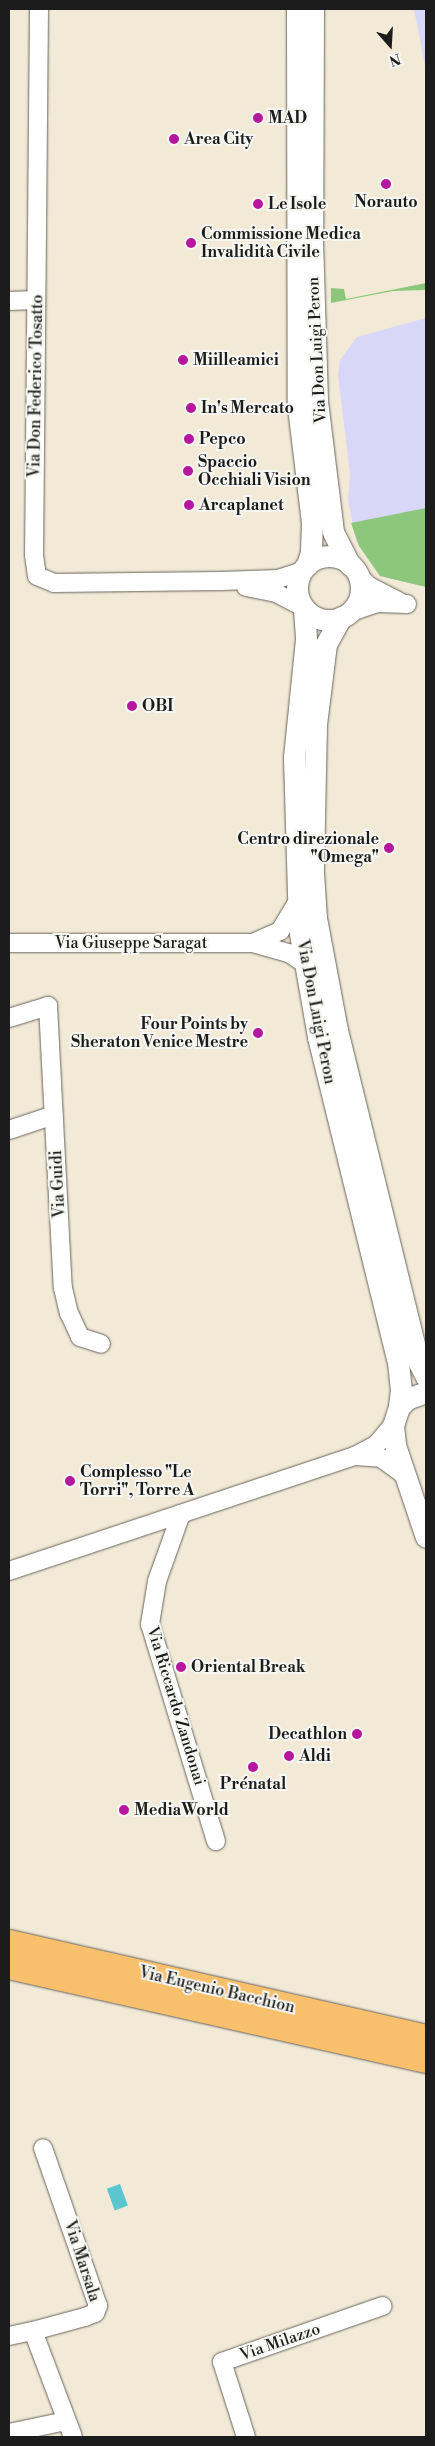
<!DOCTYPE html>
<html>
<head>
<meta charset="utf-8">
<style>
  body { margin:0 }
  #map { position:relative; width:435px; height:2446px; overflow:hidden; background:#f2ead7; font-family:"Libre Bodoni",serif }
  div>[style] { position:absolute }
  .built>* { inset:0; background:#d9d7f7 }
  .green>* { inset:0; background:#8cc77c }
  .water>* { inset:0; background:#5ac7d0; transform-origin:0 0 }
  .roads { filter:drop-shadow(0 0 1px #67645d) drop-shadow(0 0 1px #67645d) }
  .minor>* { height:18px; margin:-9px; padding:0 9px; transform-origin:9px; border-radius:9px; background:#fff }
  .tertiary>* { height:21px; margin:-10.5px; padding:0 10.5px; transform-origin:10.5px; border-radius:10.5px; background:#fff }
  .tertiary>.ring { margin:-10.5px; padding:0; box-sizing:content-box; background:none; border:21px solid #fff; border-radius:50% }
  .primary>* { height:26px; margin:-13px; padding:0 13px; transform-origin:13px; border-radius:13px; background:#f8bf6c }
  .dots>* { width:14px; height:14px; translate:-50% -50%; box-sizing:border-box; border:2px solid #f6f6f2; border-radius:50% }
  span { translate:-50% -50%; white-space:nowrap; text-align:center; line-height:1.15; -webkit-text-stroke:4px #f6f6f2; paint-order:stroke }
  .poi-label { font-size:16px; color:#1c1c1c; font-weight:700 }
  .left { translate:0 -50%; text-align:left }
  .right { translate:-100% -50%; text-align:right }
  .street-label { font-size:16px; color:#1c1c1c }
  .frame { position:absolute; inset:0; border:10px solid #1c1c1c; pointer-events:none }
  .north { position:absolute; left:365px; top:20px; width:50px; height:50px; -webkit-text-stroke:4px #f6f6f2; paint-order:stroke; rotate:161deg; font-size:14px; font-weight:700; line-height:20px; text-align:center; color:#1c1c1c }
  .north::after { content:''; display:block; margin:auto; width:18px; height:22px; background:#1c1c1c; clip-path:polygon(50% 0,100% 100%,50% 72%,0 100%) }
</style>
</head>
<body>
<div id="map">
  <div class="built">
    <div style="clip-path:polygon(414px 9px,426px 9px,426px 71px)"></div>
    <div style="clip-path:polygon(426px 318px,426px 587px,380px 576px,356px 541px,348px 500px,350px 474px,338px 375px,340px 360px,357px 337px)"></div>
  </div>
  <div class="green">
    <div style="clip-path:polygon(426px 283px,426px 290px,393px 291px,331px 303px,331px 288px,344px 289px,346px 299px)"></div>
    <div style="clip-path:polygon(426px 508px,426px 587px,380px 576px,359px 546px,351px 523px)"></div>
  </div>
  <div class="water">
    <div style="left:120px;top:2184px;width:23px;height:14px;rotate:70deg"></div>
  </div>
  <div class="roads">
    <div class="minor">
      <div style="left:39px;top:9px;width:546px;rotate:90.52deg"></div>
      <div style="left:34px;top:555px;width:21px;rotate:82deg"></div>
      <div style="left:37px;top:576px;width:18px;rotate:22deg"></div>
      <div style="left:54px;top:583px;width:167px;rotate:-0.7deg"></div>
      <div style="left:221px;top:581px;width:57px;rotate:-2deg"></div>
      <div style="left:278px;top:579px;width:25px;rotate:-18deg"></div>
      <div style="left:9px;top:301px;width:27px;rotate:-2deg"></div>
      <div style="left:357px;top:574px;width:17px;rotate:45deg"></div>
      <div style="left:369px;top:586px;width:34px;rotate:27deg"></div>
      <div style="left:246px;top:587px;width:31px;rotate:11deg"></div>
      <div style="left:276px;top:593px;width:29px;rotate:27deg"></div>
      <div style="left:348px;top:613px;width:31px;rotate:-19deg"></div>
      <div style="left:377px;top:603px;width:30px;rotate:2deg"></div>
      <div style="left:9px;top:943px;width:244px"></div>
      <div style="left:253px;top:943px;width:37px;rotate:16deg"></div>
      <div style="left:289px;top:953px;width:18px;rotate:34deg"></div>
      <div style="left:253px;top:943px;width:30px;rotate:-24deg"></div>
      <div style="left:280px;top:931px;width:31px;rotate:-59deg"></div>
      <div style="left:9px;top:1018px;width:41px;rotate:-17.1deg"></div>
      <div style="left:48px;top:1006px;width:282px;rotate:87deg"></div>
      <div style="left:63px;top:1288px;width:26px;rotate:77deg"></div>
      <div style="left:69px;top:1313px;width:26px;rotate:65deg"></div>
      <div style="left:80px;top:1337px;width:22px;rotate:18deg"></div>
      <div style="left:9px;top:1130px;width:47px;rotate:-18.4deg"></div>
      <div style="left:355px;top:1456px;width:26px;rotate:4deg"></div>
      <div style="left:381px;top:1458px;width:31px;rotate:36deg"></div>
      <div style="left:181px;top:1514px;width:71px;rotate:109.7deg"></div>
      <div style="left:157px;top:1581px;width:44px;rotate:99.2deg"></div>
      <div style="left:150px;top:1624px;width:227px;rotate:73.1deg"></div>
      <div style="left:9px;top:1571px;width:365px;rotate:-18.4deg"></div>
      <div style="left:355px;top:1456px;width:24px;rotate:-28deg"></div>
      <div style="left:376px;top:1445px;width:26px;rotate:-50deg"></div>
      <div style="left:33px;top:2331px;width:54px;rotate:-15.1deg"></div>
      <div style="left:85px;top:2317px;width:11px;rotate:-22deg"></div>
      <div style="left:95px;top:2313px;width:8px;rotate:-67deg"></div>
      <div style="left:98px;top:2306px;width:167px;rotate:-109.2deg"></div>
      <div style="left:9px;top:2336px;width:25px;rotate:-12deg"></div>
      <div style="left:33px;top:2331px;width:113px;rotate:69.3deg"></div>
      <div style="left:9px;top:2433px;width:58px;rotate:-11.9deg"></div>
      <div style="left:246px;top:2437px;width:79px;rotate:-107.7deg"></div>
      <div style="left:222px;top:2362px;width:170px;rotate:-19.2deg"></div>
    </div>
    <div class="tertiary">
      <div style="left:297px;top:9px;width:398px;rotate:89.9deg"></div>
      <div style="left:298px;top:407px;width:116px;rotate:83.1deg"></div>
      <div style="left:312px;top:522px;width:30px;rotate:92deg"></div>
      <div style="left:311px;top:552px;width:14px;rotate:107deg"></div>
      <div style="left:313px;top:9px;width:231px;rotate:90.2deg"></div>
      <div style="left:312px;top:240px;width:161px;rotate:88.2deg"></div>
      <div style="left:317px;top:401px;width:132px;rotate:83deg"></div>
      <div style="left:333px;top:532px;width:37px;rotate:63deg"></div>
      <div class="ring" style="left:297px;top:556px;width:43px;height:43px"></div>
      <div style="left:304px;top:609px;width:30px;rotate:86deg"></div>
      <div style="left:306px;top:639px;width:120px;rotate:95.8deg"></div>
      <div style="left:294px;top:758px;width:170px;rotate:88.3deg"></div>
      <div style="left:299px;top:928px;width:111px;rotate:80.1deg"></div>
      <div style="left:318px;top:1037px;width:335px;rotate:76.2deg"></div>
      <div style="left:398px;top:1362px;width:28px;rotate:84deg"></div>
      <div style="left:401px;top:1390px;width:17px;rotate:97deg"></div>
      <div style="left:341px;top:617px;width:31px;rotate:119deg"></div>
      <div style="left:326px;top:644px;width:81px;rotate:97.1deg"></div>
      <div style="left:316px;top:724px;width:149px;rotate:91.2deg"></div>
      <div style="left:313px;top:873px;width:45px;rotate:86.2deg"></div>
      <div style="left:316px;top:918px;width:114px;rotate:79.4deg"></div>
      <div style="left:337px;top:1030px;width:341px;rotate:76.2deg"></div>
      <div style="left:418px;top:1361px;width:18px;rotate:63deg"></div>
      <div style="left:426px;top:1392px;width:20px;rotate:160deg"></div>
      <div style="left:407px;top:1399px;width:11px;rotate:135deg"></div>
      <div style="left:399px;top:1407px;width:19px;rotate:108deg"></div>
      <div style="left:393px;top:1425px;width:20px;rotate:84deg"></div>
      <div style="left:395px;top:1445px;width:97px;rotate:71.4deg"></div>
    </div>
    <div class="primary">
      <div style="left:9px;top:1943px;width:428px;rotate:12.8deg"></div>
      <div style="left:9px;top:1966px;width:427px;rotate:12.7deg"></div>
    </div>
  </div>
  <div class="dots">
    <div style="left:258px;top:118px;background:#b5179e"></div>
    <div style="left:174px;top:139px;background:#b5179e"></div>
    <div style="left:386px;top:184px;background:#b5179e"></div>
    <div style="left:258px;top:204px;background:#b5179e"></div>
    <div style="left:191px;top:243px;background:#b5179e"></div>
    <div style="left:183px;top:360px;background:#b5179e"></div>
    <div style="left:191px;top:408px;background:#b5179e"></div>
    <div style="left:189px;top:439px;background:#b5179e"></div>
    <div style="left:188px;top:471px;background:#b5179e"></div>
    <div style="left:189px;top:505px;background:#b5179e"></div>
    <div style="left:132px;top:706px;background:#b5179e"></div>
    <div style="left:389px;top:848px;background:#b5179e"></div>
    <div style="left:258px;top:1033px;background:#b5179e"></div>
    <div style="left:70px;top:1481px;background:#b5179e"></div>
    <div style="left:181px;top:1667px;background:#b5179e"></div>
    <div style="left:357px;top:1734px;background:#b5179e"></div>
    <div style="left:289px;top:1756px;background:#b5179e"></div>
    <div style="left:253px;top:1767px;background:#b5179e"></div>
    <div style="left:124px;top:1810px;background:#b5179e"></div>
  </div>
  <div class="poi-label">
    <span class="left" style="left:268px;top:118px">MAD</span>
    <span class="left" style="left:184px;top:139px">Area City</span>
    <span style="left:386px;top:202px">Norauto</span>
    <span class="left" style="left:268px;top:204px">Le Isole</span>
    <span class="left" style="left:201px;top:243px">Commissione Medica<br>Invalidità Civile</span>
    <span class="left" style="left:193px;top:360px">Miilleamici</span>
    <span class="left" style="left:201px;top:408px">In's Mercato</span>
    <span class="left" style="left:199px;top:439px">Pepco</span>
    <span class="left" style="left:198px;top:471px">Spaccio<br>Occhiali Vision</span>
    <span class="left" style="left:199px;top:505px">Arcaplanet</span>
    <span class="left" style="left:142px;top:706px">OBI</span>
    <span class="right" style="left:379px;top:848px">Centro direzionale<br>"Omega"</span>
    <span class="right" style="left:248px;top:1033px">Four Points by<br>Sheraton Venice Mestre</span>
    <span class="left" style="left:80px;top:1481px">Complesso "Le<br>Torri", Torre A</span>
    <span class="left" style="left:191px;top:1667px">Oriental Break</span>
    <span class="right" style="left:347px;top:1734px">Decathlon</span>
    <span class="left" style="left:299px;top:1756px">Aldi</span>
    <span style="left:253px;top:1784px">Prénatal</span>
    <span class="left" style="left:134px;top:1810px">MediaWorld</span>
  </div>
  <div class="street-label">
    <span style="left:317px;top:350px;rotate:-93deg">Via Don Luigi Peron</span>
    <span style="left:36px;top:386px;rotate:-89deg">Via Don Federico Tosatto</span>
    <span style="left:131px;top:943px">Via Giuseppe Saragat</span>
    <span style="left:316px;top:1012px;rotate:79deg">Via Don Luigi Peron</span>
    <span style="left:58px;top:1184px;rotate:-93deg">Via Guidi</span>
    <span style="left:176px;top:1706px;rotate:73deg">Via Riccardo Zandonai</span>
    <span style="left:217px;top:1990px;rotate:13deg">Via Eugenio Bacchion</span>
    <span style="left:82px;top:2261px;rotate:72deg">Via Marsala</span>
    <span style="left:280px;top:2342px;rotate:-19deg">Via Milazzo</span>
  </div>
  <div class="frame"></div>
  <div class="north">N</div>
</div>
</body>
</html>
